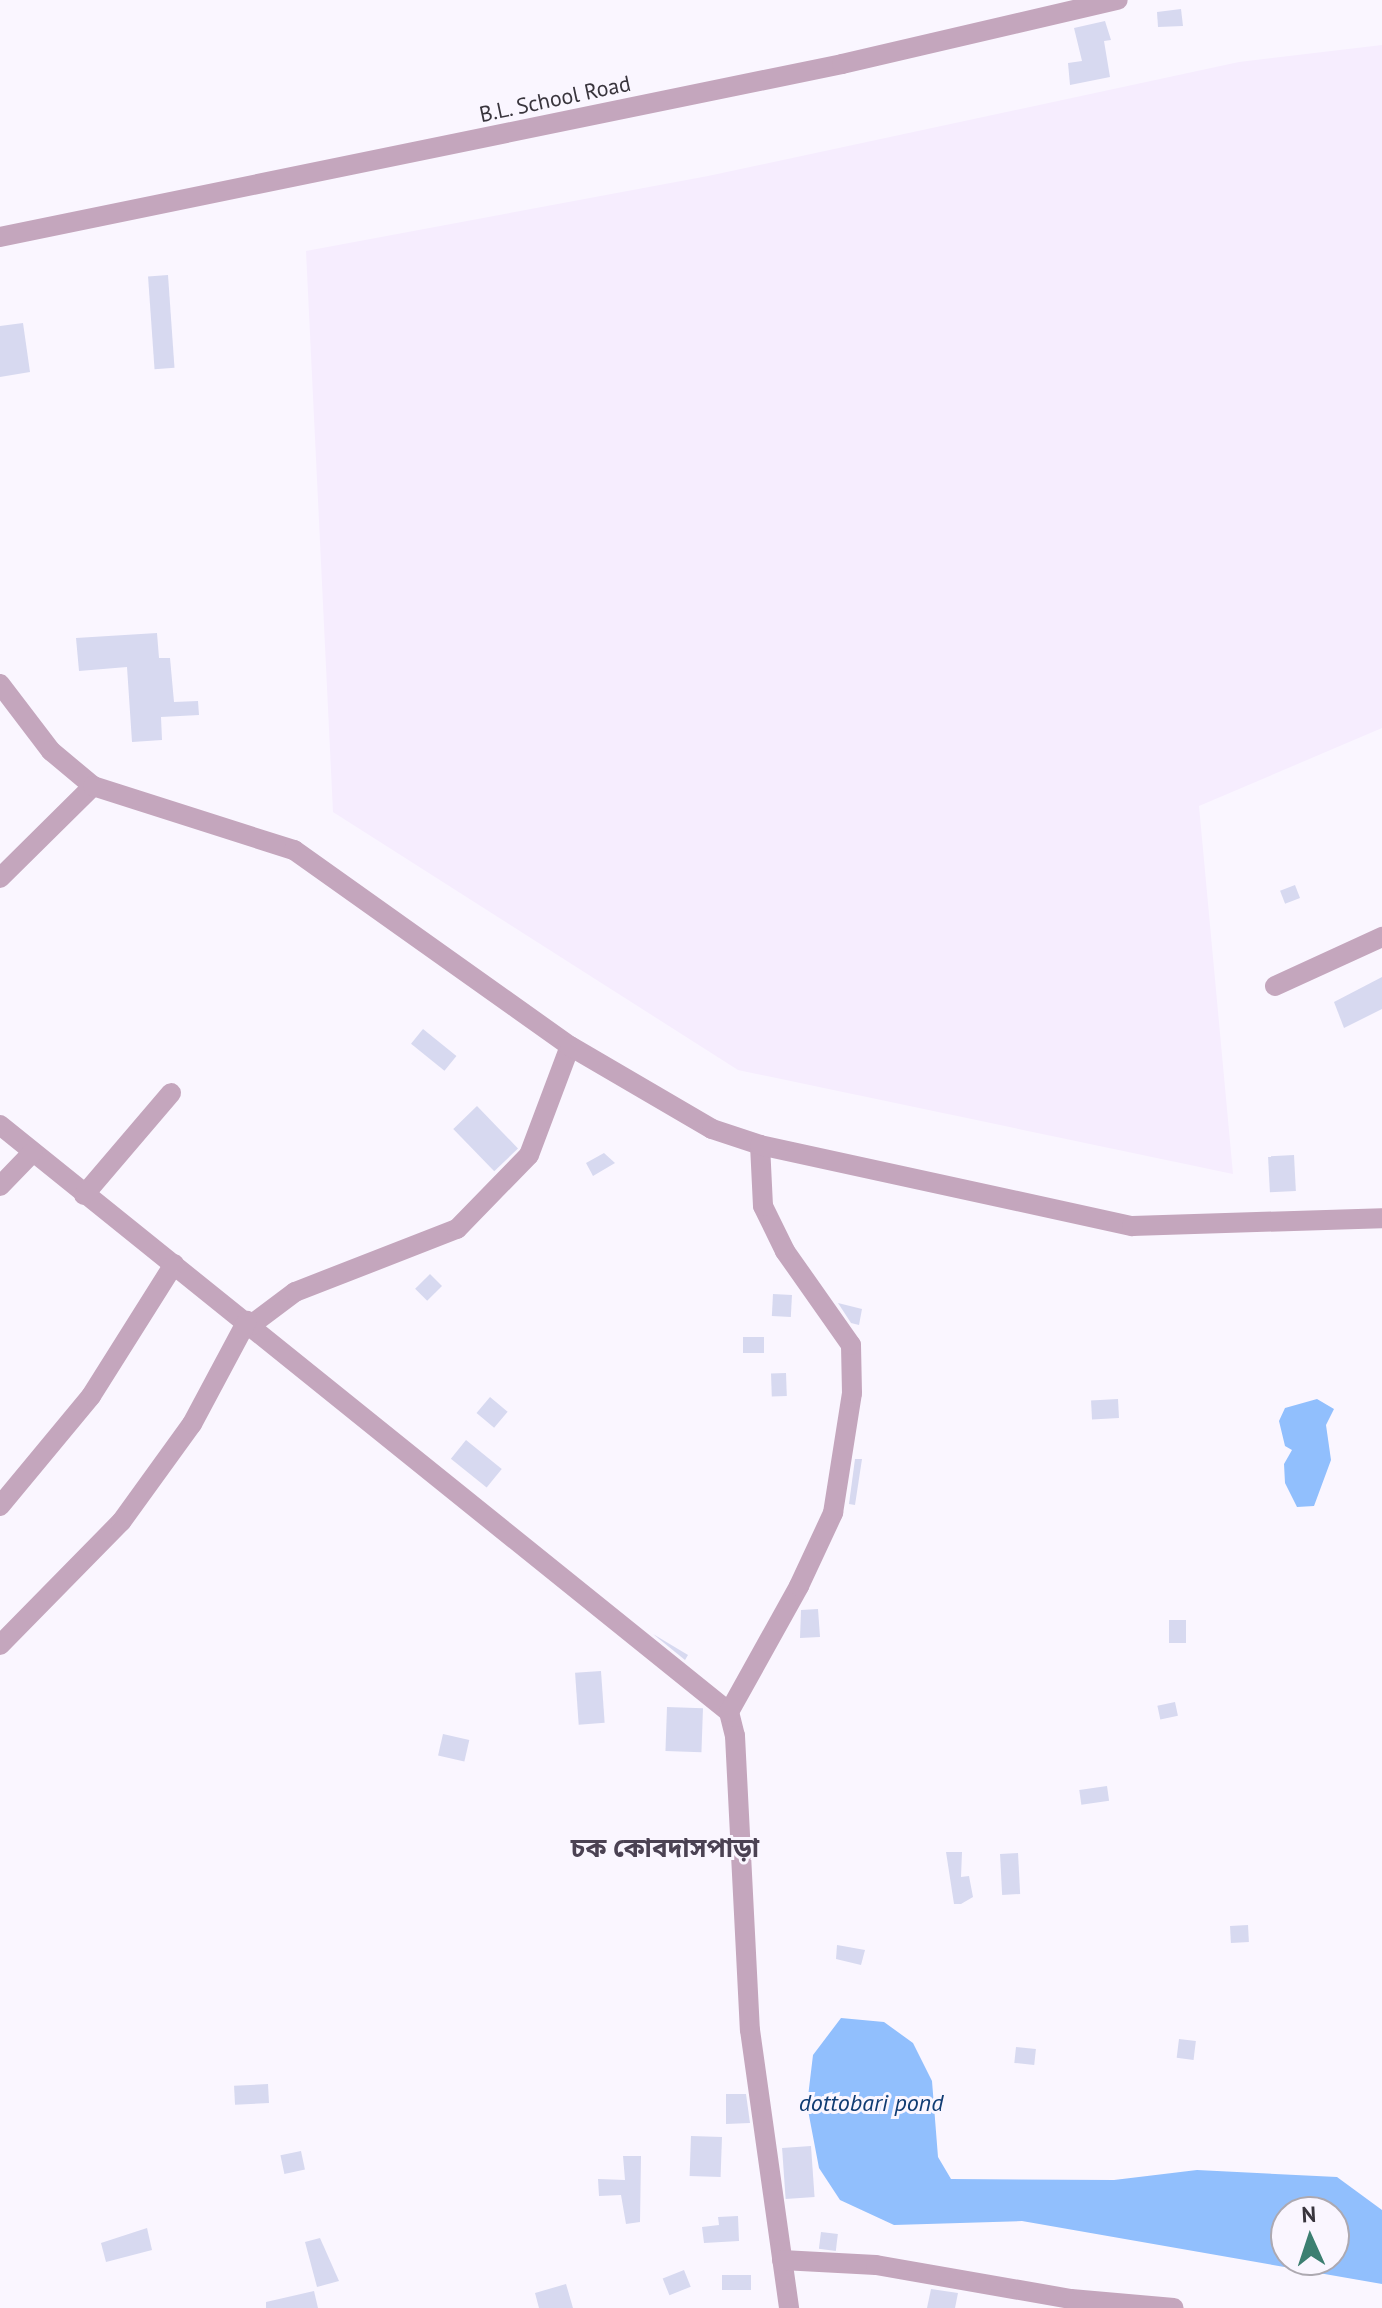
<!DOCTYPE html>
<html>
<head>
<meta charset="utf-8">
<style>
  body { margin:0 }
  #map { position:relative; width:1382px; height:2308px; overflow:hidden; background:#faf6ff; font-family:"PT Sans","Noto Sans Bengali",sans-serif }
  div>[style] { position:absolute }
  .built>* { inset:0; background:#f6edfe }
  .water>* { inset:0; background:#91bffd }
  .building>* { inset:0; background:#d7d9f0; transform-origin:0 0 }
  .minor>* { height:20px; margin:-10px; padding:0 10px; transform-origin:10px; border-radius:10px; background:#c4a6bd }
  .tertiary>* { height:20px; margin:-10px; padding:0 10px; transform-origin:10px; border-radius:10px; background:#c4a6bd }
  span { translate:-50% -50%; white-space:nowrap; text-align:center; line-height:1.15; -webkit-text-stroke:6px #faf6ff; paint-order:stroke }
  .street-label { font-size:22px; color:#39353d }
  .water-label { font-size:24px; color:#103c73; font-style:italic }
  .quarter-label { font-size:26px; color:#4b4253; font-weight:700 }
  .north { position:absolute; left:1270px; top:2196px; width:80px; height:80px; box-sizing:border-box; background:#faf6ff; border:2px solid #ada9b1; border-radius:50%; rotate:357deg; font-size:22px; font-weight:700; line-height:32px; text-align:center; color:#39353d }
  .north::after { content:''; display:block; margin:auto; width:28px; height:36px; background:#3c7f71; clip-path:polygon(50% 0,100% 100%,50% 72%,0 100%) }
</style>
</head>
<body>
<div id="map">
  <div class="built">
    <div style="clip-path:polygon(1382px 45px,1382px 728px,1199px 806px,1233px 1174px,738px 1070px,333px 812px,306px 251px,708px 176px,1239px 62px)"></div>
  </div>
  <div class="water">
    <div style="clip-path:polygon(1317px 1399px,1334px 1409px,1326px 1425px,1331px 1460px,1314px 1506px,1297px 1507px,1285px 1483px,1284px 1464px,1292px 1450px,1285px 1446px,1279px 1421px,1285px 1408px)"></div>
    <div style="clip-path:polygon(evenodd,841px 2018px,884px 2022px,913px 2043px,932px 2081px,938px 2157px,951px 2179px,1114px 2180px,1197px 2170px,1337px 2177px,1382px 2210px,1382px 2284px,1022px 2221px,894px 2225px,840px 2200px,819px 2168px,807px 2105px,813px 2055px,841px 2018px,1334px 2212px,1334px 2260px,1286px 2260px,1286px 2212px,1334px 2212px)"></div>
  </div>
  <div class="building">
    <div style="clip-path:polygon(1181px 9px,1183px 26px,1158px 27px,1157px 12px)"></div>
    <div style="clip-path:polygon(1105px 21px,1111px 40px,1104px 41px,1110px 77px,1070px 85px,1068px 63px,1082px 61px,1074px 28px)"></div>
    <div style="left:168px;top:275px;width:93px;height:20px;rotate:86deg"></div>
    <div style="clip-path:polygon(23px 323px,30px 372px,0 377px,0 326px)"></div>
    <div style="clip-path:polygon(157px 633px,159px 658px,170px 658px,174px 702px,198px 701px,199px 715px,161px 717px,162px 740px,132px 742px,127px 667px,79px 671px,76px 638px)"></div>
    <div style="left:1295px;top:885px;width:14px;height:16px;rotate:69deg"></div>
    <div style="clip-path:polygon(1382px 977px,1382px 1009px,1344px 1028px,1334px 1002px)"></div>
    <div style="left:423px;top:1029px;width:43px;height:19px;rotate:39deg"></div>
    <div style="left:477px;top:1106px;width:59px;height:33px;rotate:46deg"></div>
    <div style="clip-path:polygon(604px 1153px,615px 1163px,593px 1176px,586px 1163px)"></div>
    <div style="left:1294px;top:1155px;width:36px;height:26px;rotate:87deg"></div>
    <div style="left:430px;top:1274px;width:17px;height:21px;rotate:45deg"></div>
    <div style="left:773px;top:1294px;width:19px;height:22px;rotate:3deg"></div>
    <div style="clip-path:polygon(838px 1303px,862px 1309px,859px 1325px,851px 1323px)"></div>
    <div style="left:743px;top:1337px;width:21px;height:16px"></div>
    <div style="left:786px;top:1373px;width:23px;height:15px;rotate:88deg"></div>
    <div style="left:490px;top:1397px;width:23px;height:21px;rotate:40deg"></div>
    <div style="left:1118px;top:1399px;width:19px;height:27px;rotate:87deg"></div>
    <div style="left:466px;top:1440px;width:46px;height:24px;rotate:39deg"></div>
    <div style="clip-path:polygon(855px 1459px,862px 1459px,855px 1505px,849px 1504px)"></div>
    <div style="clip-path:polygon(818px 1609px,820px 1637px,800px 1638px,801px 1610px)"></div>
    <div style="left:1186px;top:1620px;width:23px;height:17px;rotate:90deg"></div>
    <div style="clip-path:polygon(653px 1634px,688px 1655px,685px 1660px)"></div>
    <div style="left:601px;top:1671px;width:52px;height:26px;rotate:86deg"></div>
    <div style="left:1175px;top:1702px;width:14px;height:18px;rotate:78deg"></div>
    <div style="left:667px;top:1707px;width:36px;height:44px;rotate:2deg"></div>
    <div style="left:443px;top:1734px;width:27px;height:22px;rotate:13deg"></div>
    <div style="left:1107px;top:1786px;width:15px;height:28px;rotate:82deg"></div>
    <div style="clip-path:polygon(946px 1852px,962px 1852px,961px 1877px,969px 1876px,973px 1897px,961px 1904px,954px 1904px)"></div>
    <div style="left:1018px;top:1853px;width:41px;height:18px;rotate:87deg"></div>
    <div style="left:1248px;top:1925px;width:17px;height:18px;rotate:87deg"></div>
    <div style="clip-path:polygon(837px 1945px,865px 1950px,861px 1965px,836px 1959px)"></div>
    <div style="left:1179px;top:2039px;width:17px;height:19px;rotate:7deg"></div>
    <div style="left:1016px;top:2047px;width:20px;height:16px;rotate:6deg"></div>
    <div style="left:268px;top:2084px;width:19px;height:34px;rotate:87deg"></div>
    <div style="clip-path:polygon(726px 2094px,746px 2094px,750px 2123px,726px 2124px)"></div>
    <div style="left:691px;top:2136px;width:31px;height:40px;rotate:2deg"></div>
    <div style="left:811px;top:2146px;width:51px;height:29px;rotate:86deg"></div>
    <div style="left:301px;top:2151px;width:19px;height:21px;rotate:78deg"></div>
    <div style="clip-path:polygon(623px 2156px,641px 2156px,640px 2222px,626px 2224px,621px 2195px,599px 2196px,598px 2179px,625px 2180px)"></div>
    <div style="clip-path:polygon(738px 2216px,739px 2241px,704px 2243px,702px 2227px,719px 2225px,718px 2217px)"></div>
    <div style="clip-path:polygon(147px 2228px,152px 2250px,106px 2262px,101px 2243px)"></div>
    <div style="left:821px;top:2232px;width:17px;height:17px;rotate:7deg"></div>
    <div style="clip-path:polygon(320px 2238px,339px 2281px,317px 2287px,305px 2242px)"></div>
    <div style="left:684px;top:2270px;width:18px;height:23px;rotate:68deg"></div>
    <div style="left:722px;top:2275px;width:29px;height:15px"></div>
    <div style="clip-path:polygon(566px 2284px,573px 2308px,539px 2308px,535px 2293px)"></div>
    <div style="clip-path:polygon(931px 2289px,958px 2293px,955px 2308px,927px 2308px)"></div>
    <div style="clip-path:polygon(314px 2291px,318px 2308px,266px 2308px,266px 2302px)"></div>
  </div>
  <div class="minor">
    <div style="left:0;top:878px;width:131px;rotate:-44.7deg"></div>
    <div style="left:1275px;top:986px;width:118px;rotate:-24.6deg"></div>
    <div style="left:0;top:1125px;width:936px;rotate:38.84deg"></div>
    <div style="left:729px;top:1712px;width:25px;rotate:76deg"></div>
    <div style="left:735px;top:1736px;width:294px;rotate:87.1deg"></div>
    <div style="left:750px;top:2030px;width:281px;rotate:82deg"></div>
    <div style="left:0;top:1186px;width:47px;rotate:-45.9deg"></div>
    <div style="left:84px;top:1195px;width:134px;rotate:-49.5deg"></div>
    <div style="left:251px;top:1325px;width:55px;rotate:-36.9deg"></div>
    <div style="left:295px;top:1292px;width:174px;rotate:-21.3deg"></div>
    <div style="left:457px;top:1229px;width:103px;rotate:-45.8deg"></div>
    <div style="left:529px;top:1155px;width:116px;rotate:-69.4deg"></div>
    <div style="left:0;top:1506px;width:143px;rotate:-50.4deg"></div>
    <div style="left:91px;top:1396px;width:156px;rotate:-57.8deg"></div>
    <div style="left:0;top:1645px;width:173px;rotate:-45.5deg"></div>
    <div style="left:121px;top:1522px;width:121px;rotate:-54.1deg"></div>
    <div style="left:192px;top:1424px;width:117px;rotate:-61.9deg"></div>
    <div style="left:729px;top:1712px;width:144px;rotate:-60.9deg"></div>
    <div style="left:799px;top:1586px;width:81px;rotate:-65deg"></div>
    <div style="left:833px;top:1513px;width:121px;rotate:-81deg"></div>
    <div style="left:852px;top:1393px;width:48px;rotate:-91.2deg"></div>
    <div style="left:851px;top:1345px;width:115px;rotate:-125.1deg"></div>
    <div style="left:785px;top:1251px;width:50px;rotate:-116.1deg"></div>
    <div style="left:763px;top:1206px;width:61px;rotate:-92.8deg"></div>
    <div style="left:782px;top:2260px;width:94px;rotate:3deg"></div>
    <div style="left:876px;top:2265px;width:198px;rotate:9.9deg"></div>
    <div style="left:1071px;top:2299px;width:103px;rotate:5deg"></div>
  </div>
  <div class="tertiary">
    <div style="left:0;top:237px;width:860px;rotate:-11.61deg"></div>
    <div style="left:842px;top:64px;width:283px;rotate:-13.1deg"></div>
    <div style="left:0;top:684px;width:84px;rotate:52.7deg"></div>
    <div style="left:51px;top:751px;width:55px;rotate:39.8deg"></div>
    <div style="left:93px;top:786px;width:211px;rotate:17.7deg"></div>
    <div style="left:294px;top:850px;width:339px;rotate:35.4deg"></div>
    <div style="left:570px;top:1046px;width:164px;rotate:30.3deg"></div>
    <div style="left:712px;top:1129px;width:51px;rotate:18.4deg"></div>
    <div style="left:760px;top:1145px;width:381px;rotate:12.3deg"></div>
    <div style="left:1132px;top:1226px;width:250px;rotate:-1.8deg"></div>
  </div>
  <div class="street-label">
    <span style="left:555px;top:99px;rotate:-12deg">B.L. School Road</span>
  </div>
  <div class="water-label">
    <span style="left:871px;top:2103px">dottobari pond</span>
  </div>
  <div class="quarter-label">
    <span style="left:665px;top:1848px">চক কোবদাসপাড়া</span>
  </div>
  <div class="north">N</div>
</div>
</body>
</html>
